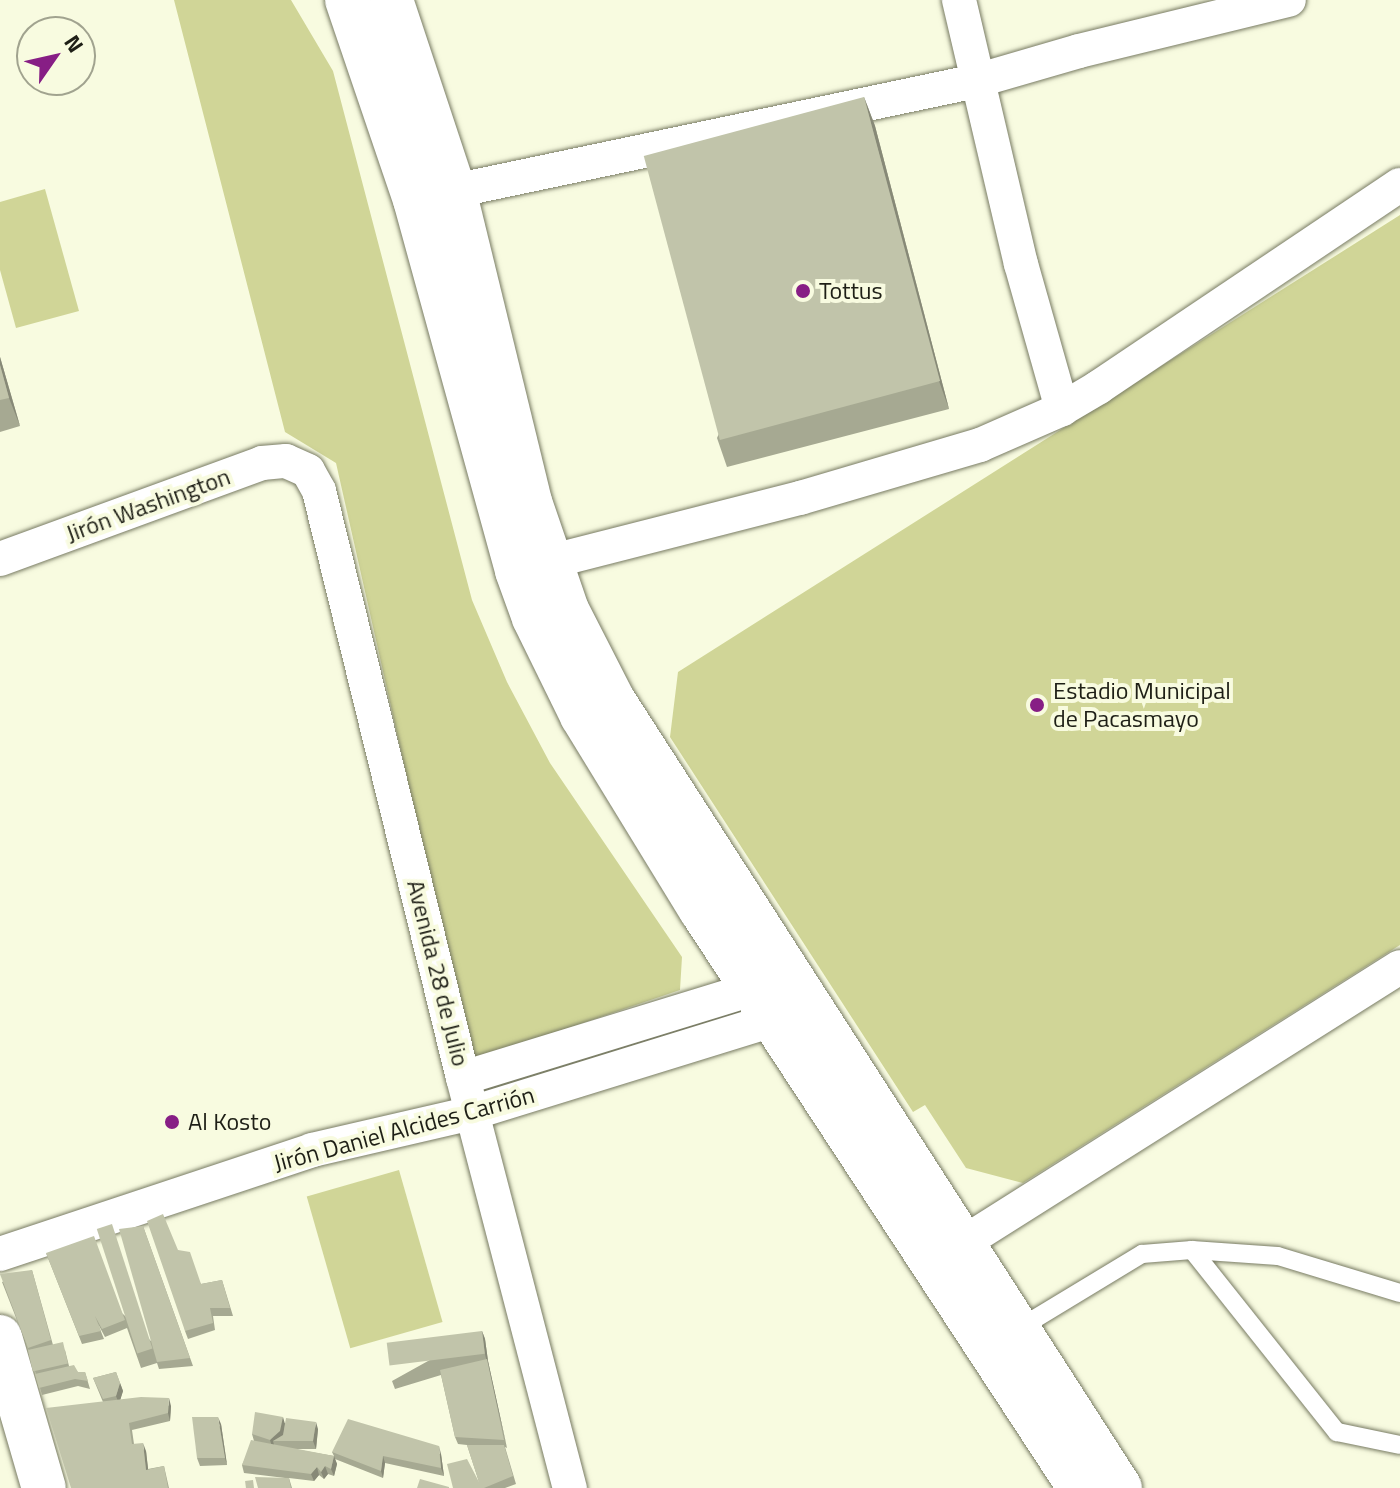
<!DOCTYPE html>
<html>
<head>
<meta charset="utf-8">
<style>
  body { margin:0 }
  #map { position:relative; width:1400px; height:1488px; overflow:hidden; background:#f8fbe0; font-family:"Titillium Web",sans-serif }
  div>[style] { position:absolute }
  .green>* { inset:0; background:#d0d597; transform-origin:0 0 }
  .roads { filter:drop-shadow(0 0 2px #787b63) drop-shadow(0 0 2px #787b63) }
  .service>* { height:18px; margin:-9px; padding:0 9px; transform-origin:9px; border-radius:9px; background:#fff }
  .minor>* { height:34px; margin:-17px; padding:0 17px; transform-origin:17px; border-radius:17px; background:#fff }
  .secondary>* { height:44px; margin:-22px; padding:0 22px; transform-origin:22px; border-radius:22px; background:#fff }
  .primary>* { height:44px; margin:-22px; padding:0 22px; transform-origin:22px; border-radius:22px; background:#fff }
  .wall>* { inset:0; background:#a6a992 }
  .shaded-wall>* { inset:0; background:#878977 }
  .building>* { inset:0; background:#c1c4aa; transform-origin:0 0 }
  .dots>* { width:22px; height:22px; translate:-50% -50%; box-sizing:border-box; border:4px solid #f8fbe0; border-radius:50% }
  span { translate:-50% -50%; white-space:nowrap; text-align:center; line-height:1.15; -webkit-text-stroke:8px #f8fbe0; paint-order:stroke }
  .poi-label { font-size:24px; color:#1e1f16 }
  .left { translate:0 -50%; text-align:left }
  .street-label { font-size:24px; color:#1e1f16 }
  .north { position:absolute; left:16px; top:16px; width:80px; height:80px; box-sizing:border-box; background:#f8fbe0; border:2px solid #a1a38f; border-radius:50%; rotate:56deg; font-size:22px; font-weight:700; line-height:32px; text-align:center; color:#1e1f16 }
  .north::after { content:''; display:block; margin:auto; width:28px; height:36px; background:#871e85; clip-path:polygon(50% 0,100% 100%,50% 72%,0 100%) }
</style>
</head>
<body>
<div id="map">
  <div class="green">
    <div style="clip-path:polygon(174px 0,291px 0,333px 71px,472px 600px,507px 682px,550px 763px,682px 957px,680px 990px,471px 1061px,336px 463px,285px 432px)"></div>
    <div style="clip-path:polygon(45px 189px,79px 311px,16px 328px,0 270px,0 202px)"></div>
    <div style="clip-path:polygon(1400px 215px,1400px 945px,1023px 1183px,966px 1168px,925px 1105px,913px 1112px,670px 737px,678px 672px)"></div>
    <div style="left:399px;top:1170px;width:158px;height:96px;rotate:74deg"></div>
  </div>
  <div class="roads">
    <div class="service">
      <div style="left:1192px;top:1250px;width:233px;rotate:51.5deg"></div>
      <div style="left:1337px;top:1432px;width:64px;rotate:11.7deg"></div>
      <div style="left:1018px;top:1329px;width:145px;rotate:-31.2deg"></div>
      <div style="left:1142px;top:1254px;width:50px;rotate:-4.6deg"></div>
      <div style="left:1192px;top:1250px;width:86px;rotate:4deg"></div>
      <div style="left:1278px;top:1256px;width:127px;rotate:16.9deg"></div>
    </div>
    <div class="minor">
      <div style="left:959px;top:0;width:271px;rotate:76.8deg"></div>
      <div style="left:1021px;top:264px;width:151px;rotate:74.2deg"></div>
      <div style="left:430px;top:196px;width:558px;rotate:-11.89deg"></div>
      <div style="left:976px;top:81px;width:107px;rotate:-16.2deg"></div>
      <div style="left:1079px;top:51px;width:216px;rotate:-13.7deg"></div>
      <div style="left:0;top:559px;width:279px;rotate:-20.1deg"></div>
      <div style="left:262px;top:463px;width:24px;rotate:-5deg"></div>
      <div style="left:286px;top:461px;width:24px;rotate:24deg"></div>
      <div style="left:308px;top:471px;width:23px;rotate:61deg"></div>
      <div style="left:319px;top:491px;width:604px;rotate:76.22deg"></div>
      <div style="left:463px;top:1078px;width:424px;rotate:75.4deg"></div>
      <div style="left:529px;top:567px;width:280px;rotate:-14.3deg"></div>
      <div style="left:800px;top:498px;width:188px;rotate:-16.4deg"></div>
      <div style="left:980px;top:445px;width:90px;rotate:-23.7deg"></div>
      <div style="left:1062px;top:409px;width:43px;rotate:-30.7deg"></div>
      <div style="left:1099px;top:387px;width:362px;rotate:-33.9deg"></div>
      <div style="left:463px;top:1078px;width:302px;rotate:-17.1deg"></div>
      <div style="left:752px;top:989px;width:23px;rotate:-34deg"></div>
      <div style="left:0;top:1254px;width:329px;rotate:-18.4deg"></div>
      <div style="left:312px;top:1150px;width:164px;rotate:-13deg"></div>
      <div style="left:472px;top:1113px;width:314px;rotate:-17.2deg"></div>
      <div style="left:772px;top:1020px;width:22px;rotate:-32deg"></div>
      <div style="left:944px;top:1255px;width:539px;rotate:-32.28deg"></div>
    </div>
    <div class="secondary">
      <div style="left:0;top:1337px;width:157px;rotate:73.8deg"></div>
    </div>
    <div class="primary">
      <div style="left:347px;top:0;width:211px;rotate:71.2deg"></div>
      <div style="left:415px;top:200px;width:385px;rotate:74.6deg"></div>
      <div style="left:517px;top:571px;width:50px;rotate:70.1deg"></div>
      <div style="left:534px;top:618px;width:109px;rotate:63.9deg"></div>
      <div style="left:582px;top:716px;width:228px;rotate:58.5deg"></div>
      <div style="left:701px;top:910px;width:691px;rotate:56.75deg"></div>
      <div style="left:391px;top:0;width:200px;rotate:71.7deg"></div>
      <div style="left:454px;top:190px;width:321px;rotate:76.3deg"></div>
      <div style="left:530px;top:502px;width:114px;rotate:71.1deg"></div>
      <div style="left:567px;top:610px;width:101px;rotate:62.9deg"></div>
      <div style="left:613px;top:700px;width:937px;rotate:57.24deg"></div>
    </div>
  </div>
  <div class="wall">
    <div style="clip-path:polygon(864px 97px,875px 126px,949px 409px,727px 467px,717px 438px)"></div>
    <div style="clip-path:polygon(0 357px,20px 426px,0 432px)"></div>
    <div style="clip-path:polygon(143px 1226px,193px 1366px,159px 1369px,157px 1363px,141px 1368px,127px 1328px,105px 1337px,98px 1324px,104px 1339px,82px 1344px,46px 1253px,123px 1314px,151px 1341px)"></div>
    <div style="clip-path:polygon(178px 1250px,201px 1284px,222px 1280px,233px 1316px,213px 1316px,215px 1330px,188px 1339px,185px 1331px)"></div>
    <div style="clip-path:polygon(32px 1270px,53px 1345px,65px 1350px,69px 1366px,78px 1372px,85px 1372px,90px 1389px,78px 1386px,42px 1395px,36px 1374px,28px 1352px,29px 1351px,2px 1282px)"></div>
    <div style="clip-path:polygon(482px 1331px,485px 1339px,488px 1361px,507px 1448px,505px 1447px,516px 1484px,505px 1488px,453px 1488px,479px 1482px,467px 1445px,458px 1444px,455px 1437px,441px 1375px,395px 1389px,392px 1381px)"></div>
    <div style="clip-path:polygon(116px 1372px,123px 1391px,120px 1400px,171px 1406px,170px 1421px,132px 1430px,134px 1444px,146px 1451px,148px 1469px,164px 1466px,169px 1488px,71px 1488px,103px 1402px,93px 1378px)"></div>
    <div style="clip-path:polygon(285px 1423px,318px 1429px,316px 1449px,294px 1449px,334px 1456px,332px 1452px,441px 1454px,444px 1476px,385px 1463px,383px 1478px,335px 1459px,337px 1464px,334px 1476px,328px 1474px,324px 1479px,319px 1475px,314px 1481px,289px 1478px,292px 1488px,258px 1488px,285px 1478px,244px 1473px,242px 1465px,254px 1441px,252px 1434px)"></div>
    <div style="clip-path:polygon(221px 1424px,227px 1465px,200px 1466px,197px 1458px)"></div>
  </div>
  <div class="shaded-wall">
    <div style="clip-path:polygon(864px 97px,875px 126px,949px 409px,939px 381px)"></div>
    <div style="clip-path:polygon(0 357px,20px 426px,9px 398px,0 365px)"></div>
    <div style="clip-path:polygon(482px 1331px,485px 1339px,488px 1361px,507px 1448px,485px 1354px)"></div>
    <div style="clip-path:polygon(120px 1383px,123px 1391px,119px 1404px,116px 1396px)"></div>
    <div style="clip-path:polygon(169px 1398px,171px 1406px,170px 1421px,168px 1413px)"></div>
    <div style="clip-path:polygon(218px 1417px,221px 1424px,227px 1465px,225px 1458px)"></div>
    <div style="clip-path:polygon(283px 1417px,285px 1424px,283px 1439px,273px 1441px,274px 1445px,272px 1447px,270px 1440px)"></div>
    <div style="clip-path:polygon(316px 1422px,318px 1429px,316px 1449px,313px 1441px)"></div>
    <div style="clip-path:polygon(143px 1443px,146px 1451px,149px 1477px,146px 1470px)"></div>
    <div style="clip-path:polygon(439px 1446px,441px 1454px,444px 1476px,441px 1468px)"></div>
    <div style="clip-path:polygon(334px 1456px,337px 1464px,334px 1476px,331px 1469px)"></div>
    <div style="clip-path:polygon(383px 1456px,385px 1463px,383px 1478px,381px 1471px)"></div>
    <div style="clip-path:polygon(325px 1466px,328px 1474px,324px 1479px,321px 1472px)"></div>
    <div style="clip-path:polygon(317px 1467px,319px 1475px,314px 1481px,311px 1474px)"></div>
  </div>
  <div class="building">
    <div style="left:864px;top:97px;width:294px;height:228px;rotate:75deg"></div>
    <div style="clip-path:polygon(0 365px,9px 398px,0 400px)"></div>
    <div style="clip-path:polygon(163px 1214px,178px 1250px,190px 1252px,201px 1284px,222px 1280px,230px 1308px,210px 1308px,213px 1323px,185px 1331px,147px 1221px)"></div>
    <div style="left:112px;top:1224px;width:131px;height:16px;rotate:72deg"></div>
    <div style="clip-path:polygon(143px 1226px,190px 1358px,157px 1362px,119px 1229px)"></div>
    <div style="clip-path:polygon(94px 1236px,125px 1320px,102px 1329px,95px 1316px,101px 1331px,79px 1336px,46px 1253px)"></div>
    <div style="clip-path:polygon(32px 1270px,51px 1340px,28px 1348px,0 1274px)"></div>
    <div style="left:482px;top:1331px;width:23px;height:96px;rotate:83deg"></div>
    <div style="left:63px;top:1342px;width:22px;height:36px;rotate:77deg"></div>
    <div style="clip-path:polygon(487px 1359px,504px 1440px,455px 1437px,440px 1370px)"></div>
    <div style="clip-path:polygon(74px 1365px,78px 1372px,85px 1372px,88px 1381px,75px 1379px,39px 1388px,35px 1374px)"></div>
    <div style="clip-path:polygon(116px 1372px,120px 1383px,116px 1396px,103px 1399px,93px 1378px)"></div>
    <div style="clip-path:polygon(141px 1397px,169px 1398px,168px 1413px,129px 1423px,132px 1444px,143px 1443px,146px 1470px,164px 1466px,168px 1488px,71px 1488px,46px 1408px)"></div>
    <div style="clip-path:polygon(255px 1412px,283px 1417px,280px 1431px,270px 1440px,252px 1434px)"></div>
    <div style="clip-path:polygon(192px 1417px,218px 1417px,225px 1458px,197px 1458px)"></div>
    <div style="clip-path:polygon(286px 1418px,316px 1422px,313px 1441px,273px 1441px,283px 1435px)"></div>
    <div style="clip-path:polygon(348px 1419px,439px 1446px,441px 1468px,383px 1456px,381px 1471px,332px 1452px)"></div>
    <div style="clip-path:polygon(251px 1440px,334px 1456px,331px 1469px,325px 1466px,321px 1472px,317px 1467px,311px 1474px,242px 1465px)"></div>
    <div style="clip-path:polygon(467px 1445px,504px 1445px,513px 1476px,484px 1488px,453px 1488px,447px 1464px,467px 1459px,479px 1482px)"></div>
    <div style="clip-path:polygon(255px 1477px,289px 1478px,291px 1488px,258px 1488px)"></div>
    <div style="clip-path:polygon(420px 1479px,449px 1487px,449px 1488px,417px 1488px)"></div>
    <div style="left:253px;top:1480px;width:8px;height:8px;rotate:83deg"></div>
  </div>
  <div class="dots">
    <div style="left:803px;top:291px;background:#871e85"></div>
    <div style="left:1037px;top:705px;background:#871e85"></div>
    <div style="left:172px;top:1122px;background:#871e85"></div>
  </div>
  <div class="poi-label">
    <span class="left" style="left:819px;top:291px">Tottus</span>
    <span class="left" style="left:1053px;top:705px">Estadio Municipal<br>de Pacasmayo</span>
    <span class="left" style="left:188px;top:1122px">Al Kosto</span>
  </div>
  <div class="street-label">
    <span style="left:148px;top:505px;rotate:-20deg">Jirón Washington</span>
    <span style="left:438px;top:973px;rotate:76deg">Avenida 28 de Julio</span>
    <span style="left:404px;top:1129px;rotate:-15deg">Jirón Daniel Alcides Carrión</span>
  </div>
  <div class="north">N</div>
</div>
</body>
</html>
